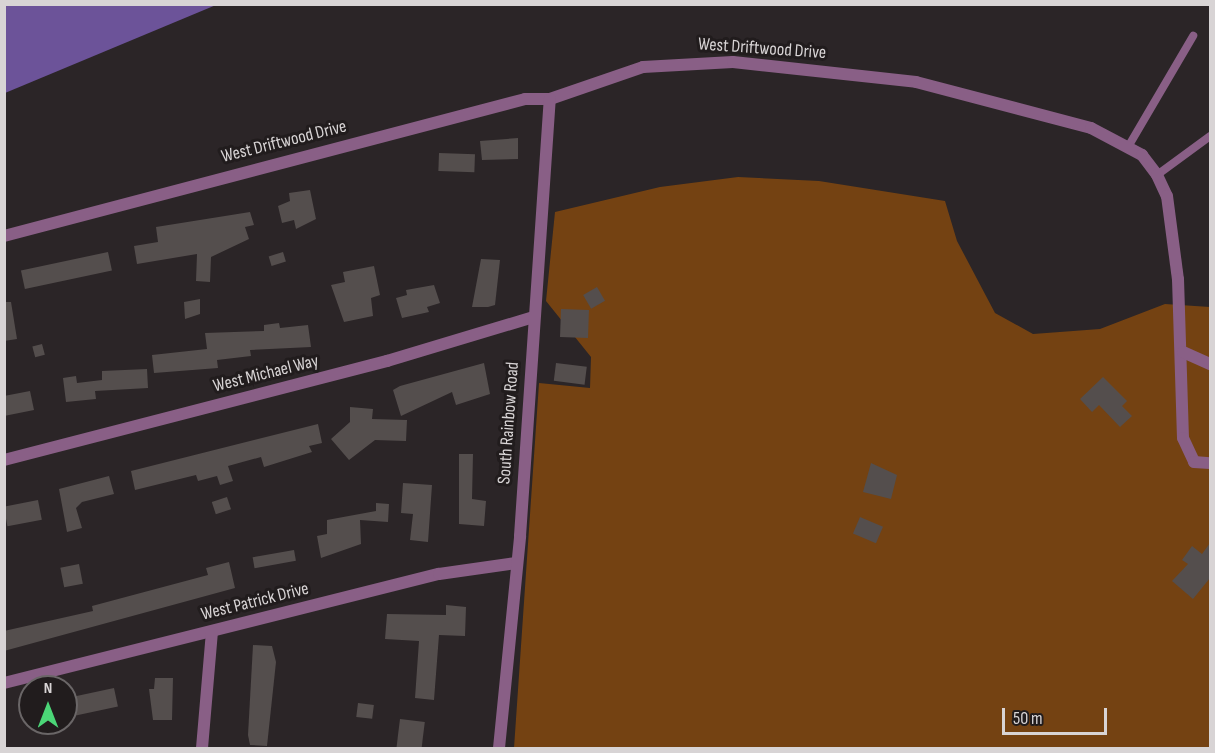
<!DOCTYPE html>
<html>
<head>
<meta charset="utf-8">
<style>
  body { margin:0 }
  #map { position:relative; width:1215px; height:753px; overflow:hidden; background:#2b2527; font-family:"Sofia Sans Condensed",sans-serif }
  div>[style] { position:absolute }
  .green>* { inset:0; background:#744212 }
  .water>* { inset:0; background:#6c5399 }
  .building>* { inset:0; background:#544e4d; transform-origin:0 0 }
  .service>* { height:8px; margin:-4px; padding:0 4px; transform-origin:4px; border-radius:4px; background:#895f86 }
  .minor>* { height:12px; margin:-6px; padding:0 6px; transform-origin:6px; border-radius:6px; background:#895f86 }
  span { translate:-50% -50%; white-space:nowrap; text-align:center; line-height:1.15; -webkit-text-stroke:6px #211c1d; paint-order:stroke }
  .street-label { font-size:18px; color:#d8d4d5 }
  .frame { position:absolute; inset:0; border:6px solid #d8d4d5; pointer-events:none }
  .north { position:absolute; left:18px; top:675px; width:60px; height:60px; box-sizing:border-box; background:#211c1d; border:2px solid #6a6667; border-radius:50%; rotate:0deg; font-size:16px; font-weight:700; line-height:24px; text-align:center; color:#d8d4d5 }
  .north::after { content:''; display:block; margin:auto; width:21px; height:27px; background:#4bd677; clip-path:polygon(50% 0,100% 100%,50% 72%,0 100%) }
  .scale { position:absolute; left:1002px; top:708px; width:105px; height:27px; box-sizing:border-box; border:3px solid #d8d4d5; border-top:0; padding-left:8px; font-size:18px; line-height:21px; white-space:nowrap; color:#d8d4d5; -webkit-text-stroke:4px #211c1d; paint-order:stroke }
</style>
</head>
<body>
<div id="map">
  <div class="green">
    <div style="clip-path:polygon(738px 177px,819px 181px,945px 201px,957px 241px,995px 313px,1033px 334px,1100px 329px,1165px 304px,1210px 307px,1210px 748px,514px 748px,539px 383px,590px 388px,591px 357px,546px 301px,555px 212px,660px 187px)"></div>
  </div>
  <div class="water">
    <div style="clip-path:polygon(5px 4px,216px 4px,216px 5px,5px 93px)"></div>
  </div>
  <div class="building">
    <div style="clip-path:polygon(518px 138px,518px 159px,482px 160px,480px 141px)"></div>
    <div style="left:439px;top:153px;width:36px;height:18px;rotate:2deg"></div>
    <div style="clip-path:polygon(310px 190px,316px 219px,296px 229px,294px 220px,282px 223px,278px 206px,290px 201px,289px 193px)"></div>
    <div style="clip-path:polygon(250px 212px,254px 225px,245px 227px,249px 239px,211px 257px,210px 282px,196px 281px,197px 254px,137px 264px,134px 246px,158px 242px,156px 227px)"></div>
    <div style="left:108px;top:252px;width:19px;height:89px;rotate:78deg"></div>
    <div style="left:283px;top:252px;width:10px;height:15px;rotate:73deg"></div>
    <div style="clip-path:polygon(481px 259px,500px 260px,495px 305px,488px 307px,472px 307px)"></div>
    <div style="clip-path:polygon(374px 266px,380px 295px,371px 298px,373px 316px,344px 322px,331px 285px,345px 282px,343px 272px)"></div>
    <div style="clip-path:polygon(434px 285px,440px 303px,427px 307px,429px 312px,402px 318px,396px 298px,407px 295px,406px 290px)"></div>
    <div style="left:597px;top:287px;width:16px;height:16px;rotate:60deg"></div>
    <div style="clip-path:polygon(200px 299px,200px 314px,185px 319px,184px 302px)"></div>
    <div style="clip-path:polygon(4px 302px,11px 302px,17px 339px,4px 341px)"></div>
    <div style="left:561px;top:309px;width:28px;height:28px;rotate:2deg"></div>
    <div style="clip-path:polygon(279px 323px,280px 328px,308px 325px,311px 347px,250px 350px,251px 356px,217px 360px,218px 368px,154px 373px,152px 355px,207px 349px,205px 333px,264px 331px,264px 325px)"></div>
    <div style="left:42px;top:344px;width:11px;height:10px;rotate:75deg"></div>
    <div style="clip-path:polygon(484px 363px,490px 394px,456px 405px,452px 392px,401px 416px,393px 390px,400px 386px)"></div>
    <div style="left:556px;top:363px;width:31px;height:18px;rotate:7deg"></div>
    <div style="clip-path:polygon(147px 369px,148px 388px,95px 391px,96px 399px,66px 402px,63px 378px,76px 376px,77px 383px,102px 380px,102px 371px)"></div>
    <div style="clip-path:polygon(1103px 377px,1127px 401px,1122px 406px,1132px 416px,1120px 427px,1099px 405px,1092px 412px,1080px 399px)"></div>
    <div style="clip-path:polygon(30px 391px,34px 410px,4px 416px,4px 396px)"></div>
    <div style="clip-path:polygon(350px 407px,373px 409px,372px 419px,407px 420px,406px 441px,375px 440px,349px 460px,331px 439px,350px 422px)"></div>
    <div style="clip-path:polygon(318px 424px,322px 443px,309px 446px,312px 452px,264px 467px,261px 457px,228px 466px,233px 481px,220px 485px,217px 476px,198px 481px,196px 475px,135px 490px,131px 471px)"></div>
    <div style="clip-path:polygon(459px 454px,473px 454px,472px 499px,486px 501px,484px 526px,459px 524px)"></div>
    <div style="clip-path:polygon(871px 463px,897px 475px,891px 499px,863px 492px)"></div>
    <div style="clip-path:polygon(109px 476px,114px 494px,82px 502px,76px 508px,82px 528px,67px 532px,59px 489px)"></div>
    <div style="clip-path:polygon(403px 483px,432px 485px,428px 542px,410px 540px,413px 514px,401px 513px)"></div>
    <div style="left:227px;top:497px;width:13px;height:16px;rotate:72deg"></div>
    <div style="left:38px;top:500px;width:20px;height:35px;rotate:79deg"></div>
    <div style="clip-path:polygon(376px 503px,389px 504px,388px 522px,360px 520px,361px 544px,321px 558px,317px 536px,327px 534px,327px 520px,376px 511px)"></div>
    <div style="left:860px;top:517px;width:25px;height:18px;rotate:23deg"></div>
    <div style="clip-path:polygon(1210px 543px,1210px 578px,1193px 599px,1172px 581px,1188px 564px,1182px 560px,1192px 546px,1202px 554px)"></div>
    <div style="left:294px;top:550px;width:11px;height:42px;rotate:80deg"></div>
    <div style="clip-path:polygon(229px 562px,235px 588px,4px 651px,4px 631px,93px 611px,92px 606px,208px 575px,206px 568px)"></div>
    <div style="left:79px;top:564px;width:20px;height:19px;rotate:79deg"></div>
    <div style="clip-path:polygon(446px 605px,466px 607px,465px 636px,439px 635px,434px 700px,415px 698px,419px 641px,385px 639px,387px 614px,446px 615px)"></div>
    <div style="clip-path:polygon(253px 645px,272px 646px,276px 662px,267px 746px,250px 745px,248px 735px)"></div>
    <div style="clip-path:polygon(155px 678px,173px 678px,172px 720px,153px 720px,149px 689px,154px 689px)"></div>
    <div style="left:114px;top:688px;width:19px;height:43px;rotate:78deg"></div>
    <div style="left:358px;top:703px;width:16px;height:14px;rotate:7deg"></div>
    <div style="left:400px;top:719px;width:25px;height:29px;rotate:7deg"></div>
  </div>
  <div class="service">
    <div style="left:1128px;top:147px;width:129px;rotate:-59.6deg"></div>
    <div style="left:1157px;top:175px;width:66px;rotate:-36.3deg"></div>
  </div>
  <div class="minor">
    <div style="left:4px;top:236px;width:539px;rotate:-14.73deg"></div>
    <div style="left:525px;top:99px;width:25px"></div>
    <div style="left:550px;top:99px;width:98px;rotate:-19deg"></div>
    <div style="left:643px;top:67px;width:90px;rotate:-3.2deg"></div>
    <div style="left:733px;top:62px;width:184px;rotate:6.2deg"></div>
    <div style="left:916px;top:82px;width:181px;rotate:14.7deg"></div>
    <div style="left:1091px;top:128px;width:58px;rotate:27.9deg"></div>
    <div style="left:1142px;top:155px;width:25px;rotate:53deg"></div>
    <div style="left:1157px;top:175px;width:23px;rotate:65deg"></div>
    <div style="left:1167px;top:196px;width:84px;rotate:82.5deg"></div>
    <div style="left:1178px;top:279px;width:159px;rotate:88.2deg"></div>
    <div style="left:1183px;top:438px;width:26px;rotate:65deg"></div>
    <div style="left:1194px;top:462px;width:16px;rotate:4deg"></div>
    <div style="left:1183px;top:352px;width:30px;rotate:24deg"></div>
    <div style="left:4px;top:460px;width:396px;rotate:-14.5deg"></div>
    <div style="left:387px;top:361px;width:153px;rotate:-16.7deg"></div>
    <div style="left:4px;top:683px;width:448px;rotate:-14.1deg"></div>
    <div style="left:439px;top:574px;width:78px;rotate:-8.1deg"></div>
    <div style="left:202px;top:748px;width:116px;rotate:-85.1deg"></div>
    <div style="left:499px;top:748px;width:213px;rotate:-84.3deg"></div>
    <div style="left:520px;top:536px;width:438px;rotate:-86.1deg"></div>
  </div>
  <div class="street-label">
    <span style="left:762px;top:49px;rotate:4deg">West Driftwood Drive</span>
    <span style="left:284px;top:142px;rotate:-14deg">West Driftwood Drive</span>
    <span style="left:266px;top:374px;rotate:-14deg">West Michael Way</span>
    <span style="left:509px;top:423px;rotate:-86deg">South Rainbow Road</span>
    <span style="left:255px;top:602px;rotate:-14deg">West Patrick Drive</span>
  </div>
  <div class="frame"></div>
  <div class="north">N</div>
  <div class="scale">50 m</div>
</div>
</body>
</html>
